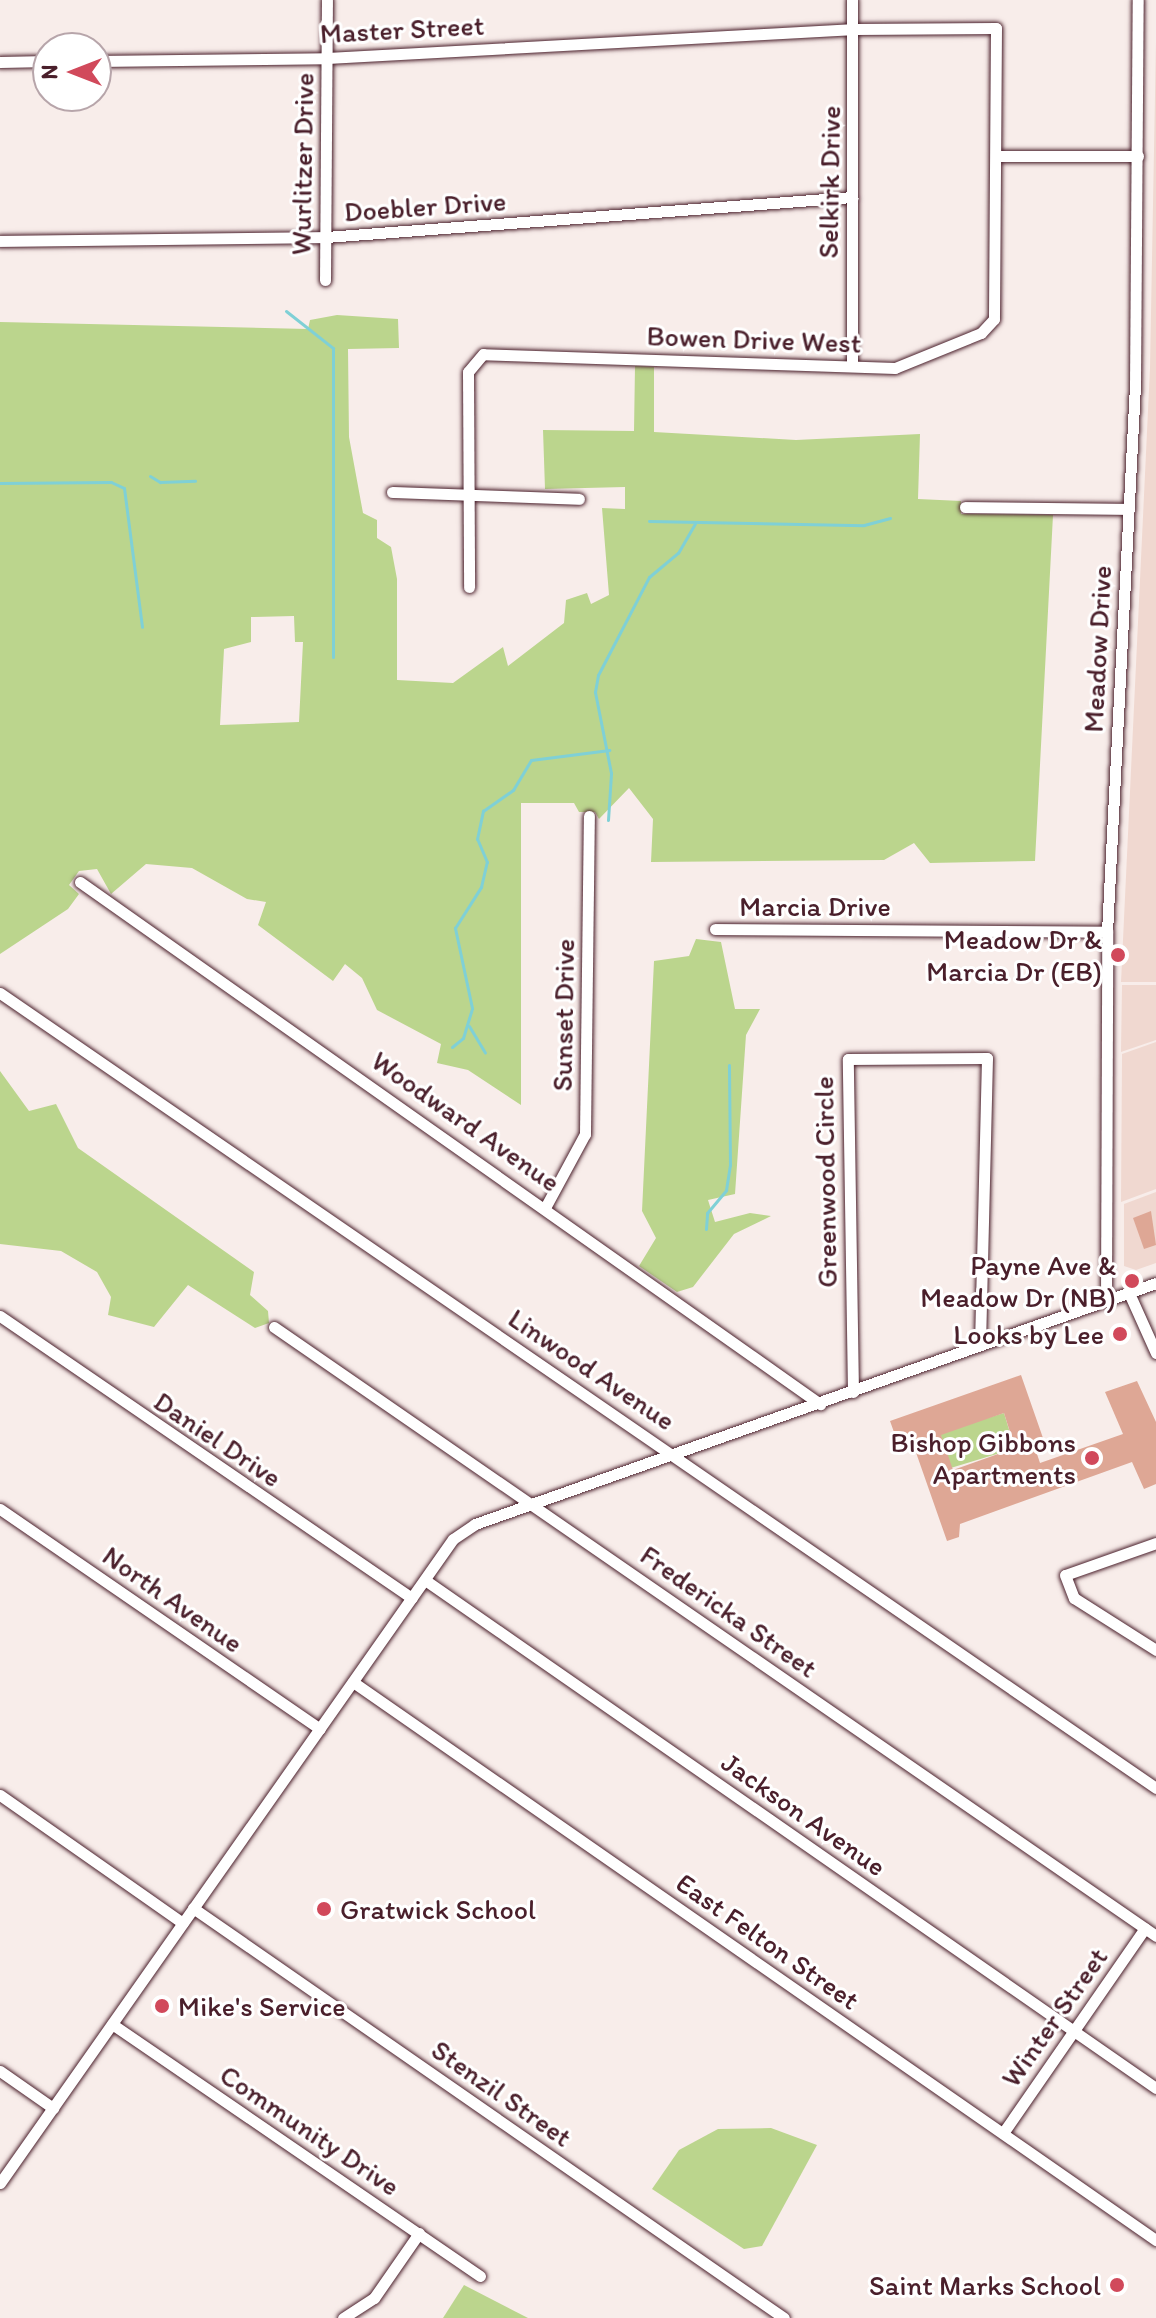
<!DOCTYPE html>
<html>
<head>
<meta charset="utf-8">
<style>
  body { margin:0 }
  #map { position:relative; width:1156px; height:2318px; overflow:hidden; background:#f8edea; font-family:Itim,sans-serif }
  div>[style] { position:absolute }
  .built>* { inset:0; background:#f0d8d0 }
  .green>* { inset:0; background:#bbd58d; transform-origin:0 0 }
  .stream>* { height:3px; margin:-1.5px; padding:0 1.5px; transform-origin:1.5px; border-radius:1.5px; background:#7fd0d6 }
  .building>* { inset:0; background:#dea795 }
  .roads { filter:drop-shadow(0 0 2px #4a1f2b) drop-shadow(0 0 2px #4a1f2b) }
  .minor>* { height:11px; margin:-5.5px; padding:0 5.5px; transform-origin:5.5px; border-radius:5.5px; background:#fff }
  .dots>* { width:22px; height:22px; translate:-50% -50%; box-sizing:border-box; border:4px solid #fff; border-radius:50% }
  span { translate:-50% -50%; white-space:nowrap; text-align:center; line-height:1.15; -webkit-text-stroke:6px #fff; paint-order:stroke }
  .street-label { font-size:28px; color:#4a1f2b }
  .poi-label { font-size:28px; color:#4a1f2b }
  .right { translate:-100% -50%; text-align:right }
  .left { translate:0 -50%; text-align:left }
  .north { position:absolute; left:32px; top:32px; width:80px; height:80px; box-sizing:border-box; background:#fff; border:2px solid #b7a5aa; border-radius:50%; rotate:270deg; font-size:22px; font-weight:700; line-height:32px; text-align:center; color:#4a1f2b }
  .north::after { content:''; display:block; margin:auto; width:28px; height:36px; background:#d1495b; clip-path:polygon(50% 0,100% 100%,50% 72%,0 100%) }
</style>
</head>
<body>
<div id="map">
  <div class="built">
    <div style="clip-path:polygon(1156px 41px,1156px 982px,1121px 982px,1150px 368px)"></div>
    <div style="clip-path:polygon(1122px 985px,1156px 985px,1156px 1040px,1121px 1052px)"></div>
    <div style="clip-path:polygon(1156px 1042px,1156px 1189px,1121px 1202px,1122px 1054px)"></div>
    <div style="clip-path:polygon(1156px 1192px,1156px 1263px,1136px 1270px,1124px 1266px,1124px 1204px)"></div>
  </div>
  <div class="green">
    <div style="clip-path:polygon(evenodd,337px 315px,398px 319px,399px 348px,348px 349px,349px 437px,363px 513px,377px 520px,377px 538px,391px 547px,397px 579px,397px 680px,453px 683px,503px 647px,508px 666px,564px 623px,566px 600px,587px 593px,591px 604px,609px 595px,602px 508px,625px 509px,625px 487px,545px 489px,543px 430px,634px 431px,635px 366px,654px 367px,654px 432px,796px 440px,920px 434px,918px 499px,961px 501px,961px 514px,1053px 515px,1035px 861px,930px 863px,914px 843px,884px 860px,651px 862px,653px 819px,629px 788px,599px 819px,595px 812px,579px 812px,574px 803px,521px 803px,521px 1105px,468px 1070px,437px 1063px,441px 1044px,377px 1010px,362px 978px,345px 964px,333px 981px,258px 925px,266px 902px,247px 899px,192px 868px,146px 864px,111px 894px,97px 869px,79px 871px,69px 885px,79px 894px,68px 909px,0 954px,0 322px,308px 329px,310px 320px,337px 315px,294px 616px,295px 642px,303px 642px,299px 722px,220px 725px,224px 649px,251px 642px,251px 617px,294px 616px)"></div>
    <div style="clip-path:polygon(696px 939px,721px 942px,735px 1009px,760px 1009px,746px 1035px,735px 1194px,708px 1200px,715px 1222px,750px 1213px,771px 1216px,734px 1234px,693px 1287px,677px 1292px,639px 1266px,656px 1238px,642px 1211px,654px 961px,689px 956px)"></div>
    <div style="clip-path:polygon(0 1071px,29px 1111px,56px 1104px,78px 1148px,254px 1272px,250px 1295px,268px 1311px,269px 1323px,255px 1328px,188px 1285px,154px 1327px,108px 1315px,111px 1297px,97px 1272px,61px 1251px,0 1244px)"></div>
    <div style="left:1004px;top:1413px;width:37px;height:67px;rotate:73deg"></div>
    <div style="clip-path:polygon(771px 2128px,817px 2145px,762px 2246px,744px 2249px,652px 2189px,679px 2150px,718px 2129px)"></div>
    <div style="clip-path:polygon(464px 2285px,528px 2318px,443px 2318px)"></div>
  </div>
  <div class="stream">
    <div style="left:286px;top:311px;width:60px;rotate:38.2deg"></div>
    <div style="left:333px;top:348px;width:309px;rotate:90deg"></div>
    <div style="left:150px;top:476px;width:12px;rotate:31deg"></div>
    <div style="left:160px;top:482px;width:35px;rotate:-2deg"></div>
    <div style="left:0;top:483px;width:111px;rotate:-0.5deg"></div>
    <div style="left:111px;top:482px;width:14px;rotate:25deg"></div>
    <div style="left:124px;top:488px;width:140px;rotate:82.6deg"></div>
    <div style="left:649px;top:521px;width:215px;rotate:1.1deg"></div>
    <div style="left:864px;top:525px;width:27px;rotate:-15deg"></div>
    <div style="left:608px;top:820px;width:47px;rotate:-86.3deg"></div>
    <div style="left:611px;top:773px;width:83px;rotate:-101.2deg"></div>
    <div style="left:595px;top:692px;width:17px;rotate:-80deg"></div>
    <div style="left:598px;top:675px;width:110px;rotate:-62.5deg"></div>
    <div style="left:649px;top:577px;width:38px;rotate:-40deg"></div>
    <div style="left:678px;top:553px;width:34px;rotate:-60deg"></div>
    <div style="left:469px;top:1026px;width:31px;rotate:59deg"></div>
    <div style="left:452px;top:1047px;width:14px;rotate:-39deg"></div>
    <div style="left:463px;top:1038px;width:31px;rotate:-73deg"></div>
    <div style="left:472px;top:1008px;width:82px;rotate:-102deg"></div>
    <div style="left:455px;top:928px;width:49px;rotate:-57.6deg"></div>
    <div style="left:481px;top:887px;width:26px;rotate:-77deg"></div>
    <div style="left:487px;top:862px;width:25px;rotate:-113deg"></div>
    <div style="left:477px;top:839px;width:29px;rotate:-78deg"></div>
    <div style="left:483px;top:811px;width:37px;rotate:-35deg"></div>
    <div style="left:513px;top:790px;width:35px;rotate:-59deg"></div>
    <div style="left:531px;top:760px;width:79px;rotate:-7.3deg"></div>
    <div style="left:706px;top:1229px;width:16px;rotate:-86deg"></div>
    <div style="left:707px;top:1213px;width:30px;rotate:-50deg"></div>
    <div style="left:726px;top:1190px;width:25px;rotate:-81deg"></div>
    <div style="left:730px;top:1165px;width:100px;rotate:-90.6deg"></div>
  </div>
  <div class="building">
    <div style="clip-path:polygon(1151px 1211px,1156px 1245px,1144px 1249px,1133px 1218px)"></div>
    <div style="clip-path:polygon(evenodd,1021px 1375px,1043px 1438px,1033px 1442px,1040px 1463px,1123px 1434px,1105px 1392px,1137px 1381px,1156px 1422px,1156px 1484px,1144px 1489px,1132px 1462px,960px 1524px,959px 1537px,947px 1541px,913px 1444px,900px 1449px,890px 1421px,1021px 1375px,1004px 1413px,1015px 1448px,953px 1470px,941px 1435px,1004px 1413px)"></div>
  </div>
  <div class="roads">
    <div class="minor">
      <div style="left:852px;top:0;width:365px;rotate:90deg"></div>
      <div style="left:96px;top:61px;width:231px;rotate:-0.7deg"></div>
      <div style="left:327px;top:58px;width:529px;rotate:-3.14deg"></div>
      <div style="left:855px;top:29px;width:141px;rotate:-0.4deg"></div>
      <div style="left:996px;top:28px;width:291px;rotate:90.4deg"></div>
      <div style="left:994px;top:319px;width:19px;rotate:133deg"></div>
      <div style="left:981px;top:333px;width:93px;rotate:157.9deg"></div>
      <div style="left:895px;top:368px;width:412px;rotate:-178.1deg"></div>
      <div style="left:483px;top:354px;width:23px;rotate:130deg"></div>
      <div style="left:468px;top:372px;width:215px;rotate:89.7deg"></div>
      <div style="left:0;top:62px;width:48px;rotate:-1.2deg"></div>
      <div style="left:997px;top:156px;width:141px"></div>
      <div style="left:0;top:241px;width:326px;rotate:-0.7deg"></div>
      <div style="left:326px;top:237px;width:528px;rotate:-4.35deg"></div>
      <div style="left:325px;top:280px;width:280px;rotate:-89.6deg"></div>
      <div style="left:392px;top:492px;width:187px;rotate:2.1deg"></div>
      <div style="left:965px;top:507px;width:164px;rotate:0.7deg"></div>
      <div style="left:80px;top:882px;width:906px;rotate:35.2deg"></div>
      <div style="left:715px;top:929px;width:392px;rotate:0.4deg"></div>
      <div style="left:0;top:993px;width:1403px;rotate:34.52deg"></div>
      <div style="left:546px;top:1206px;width:82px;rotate:-61.6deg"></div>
      <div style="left:585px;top:1134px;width:318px;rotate:-89.3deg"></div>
      <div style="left:1129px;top:1293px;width:66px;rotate:65.8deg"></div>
      <div style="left:1106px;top:1301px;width:369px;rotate:-89.8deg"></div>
      <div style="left:1107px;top:932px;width:548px;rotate:-87.07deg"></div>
      <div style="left:1135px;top:385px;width:385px;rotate:-89.6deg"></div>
      <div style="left:0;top:1316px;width:499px;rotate:34.4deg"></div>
      <div style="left:274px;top:1327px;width:1072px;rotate:34.62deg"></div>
      <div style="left:853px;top:1392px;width:333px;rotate:-90.9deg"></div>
      <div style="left:848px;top:1059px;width:139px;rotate:-0.4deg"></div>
      <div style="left:987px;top:1058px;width:283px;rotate:91.4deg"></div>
      <div style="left:0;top:1509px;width:388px;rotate:34.5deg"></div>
      <div style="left:1156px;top:1543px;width:96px;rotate:160.6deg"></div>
      <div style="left:1065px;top:1575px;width:25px;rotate:69deg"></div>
      <div style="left:1074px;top:1598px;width:97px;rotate:32.4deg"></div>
      <div style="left:425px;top:1580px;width:890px;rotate:34.8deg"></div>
      <div style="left:353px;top:1682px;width:978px;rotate:34.8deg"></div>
      <div style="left:0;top:1795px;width:223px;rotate:35deg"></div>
      <div style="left:193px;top:1908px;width:719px;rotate:34.75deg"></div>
      <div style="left:112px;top:2024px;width:446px;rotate:34.4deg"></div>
      <div style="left:0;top:2071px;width:65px;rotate:34.9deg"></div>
      <div style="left:1003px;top:2133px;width:249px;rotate:-55.3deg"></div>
      <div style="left:0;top:2183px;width:787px;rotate:-54.88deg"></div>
      <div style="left:453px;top:1539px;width:27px;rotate:-34deg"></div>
      <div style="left:475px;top:1524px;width:722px;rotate:-19.49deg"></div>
      <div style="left:343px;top:2318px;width:37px;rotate:-33deg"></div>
      <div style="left:374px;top:2298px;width:79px;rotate:-55.3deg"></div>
    </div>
  </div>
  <div class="dots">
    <div style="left:1118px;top:955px;background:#d1495b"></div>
    <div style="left:1132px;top:1281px;background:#d1495b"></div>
    <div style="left:1120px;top:1334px;background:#d1495b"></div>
    <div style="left:1092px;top:1458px;background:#d1495b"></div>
    <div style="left:324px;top:1909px;background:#d1495b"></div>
    <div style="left:162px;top:2006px;background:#d1495b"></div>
    <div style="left:1117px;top:2285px;background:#d1495b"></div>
  </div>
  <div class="street-label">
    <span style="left:402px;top:29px;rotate:-3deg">Master Street</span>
    <span style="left:302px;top:164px;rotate:-89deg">Wurlitzer Drive</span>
    <span style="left:829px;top:182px;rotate:-89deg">Selkirk Drive</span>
    <span style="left:425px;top:206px;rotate:-4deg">Doebler Drive</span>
    <span style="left:754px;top:339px;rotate:2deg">Bowen Drive West</span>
    <span style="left:1097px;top:649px;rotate:-87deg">Meadow Drive</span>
    <span style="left:815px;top:906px">Marcia Drive</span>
    <span style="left:563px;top:1015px;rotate:-89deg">Sunset Drive</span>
    <span style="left:466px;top:1121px;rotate:35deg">Woodward Avenue</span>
    <span style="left:825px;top:1182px;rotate:-91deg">Greenwood Circle</span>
    <span style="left:592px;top:1369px;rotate:34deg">Linwood Avenue</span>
    <span style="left:218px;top:1439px;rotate:34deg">Daniel Drive</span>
    <span style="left:173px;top:1599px;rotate:35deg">North Avenue</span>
    <span style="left:729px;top:1611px;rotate:35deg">Fredericka Street</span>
    <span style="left:804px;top:1814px;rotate:35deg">Jackson Avenue</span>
    <span style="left:768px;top:1941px;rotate:35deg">East Felton Street</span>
    <span style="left:1054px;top:2017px;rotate:-55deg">Winter Street</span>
    <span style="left:502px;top:2093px;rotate:35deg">Stenzil Street</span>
    <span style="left:310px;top:2130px;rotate:34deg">Community Drive</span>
  </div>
  <div class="poi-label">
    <span class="right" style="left:1102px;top:955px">Meadow Dr &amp;<br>Marcia Dr (EB)</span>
    <span class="right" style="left:1116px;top:1281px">Payne Ave &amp;<br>Meadow Dr (NB)</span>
    <span class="right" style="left:1104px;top:1334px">Looks by Lee</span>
    <span class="right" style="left:1076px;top:1458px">Bishop Gibbons<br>Apartments</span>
    <span class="left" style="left:340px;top:1909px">Gratwick School</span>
    <span class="left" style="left:178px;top:2006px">Mike's Service</span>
    <span class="right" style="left:1101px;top:2285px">Saint Marks School</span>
  </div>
  <div class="north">N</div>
</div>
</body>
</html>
